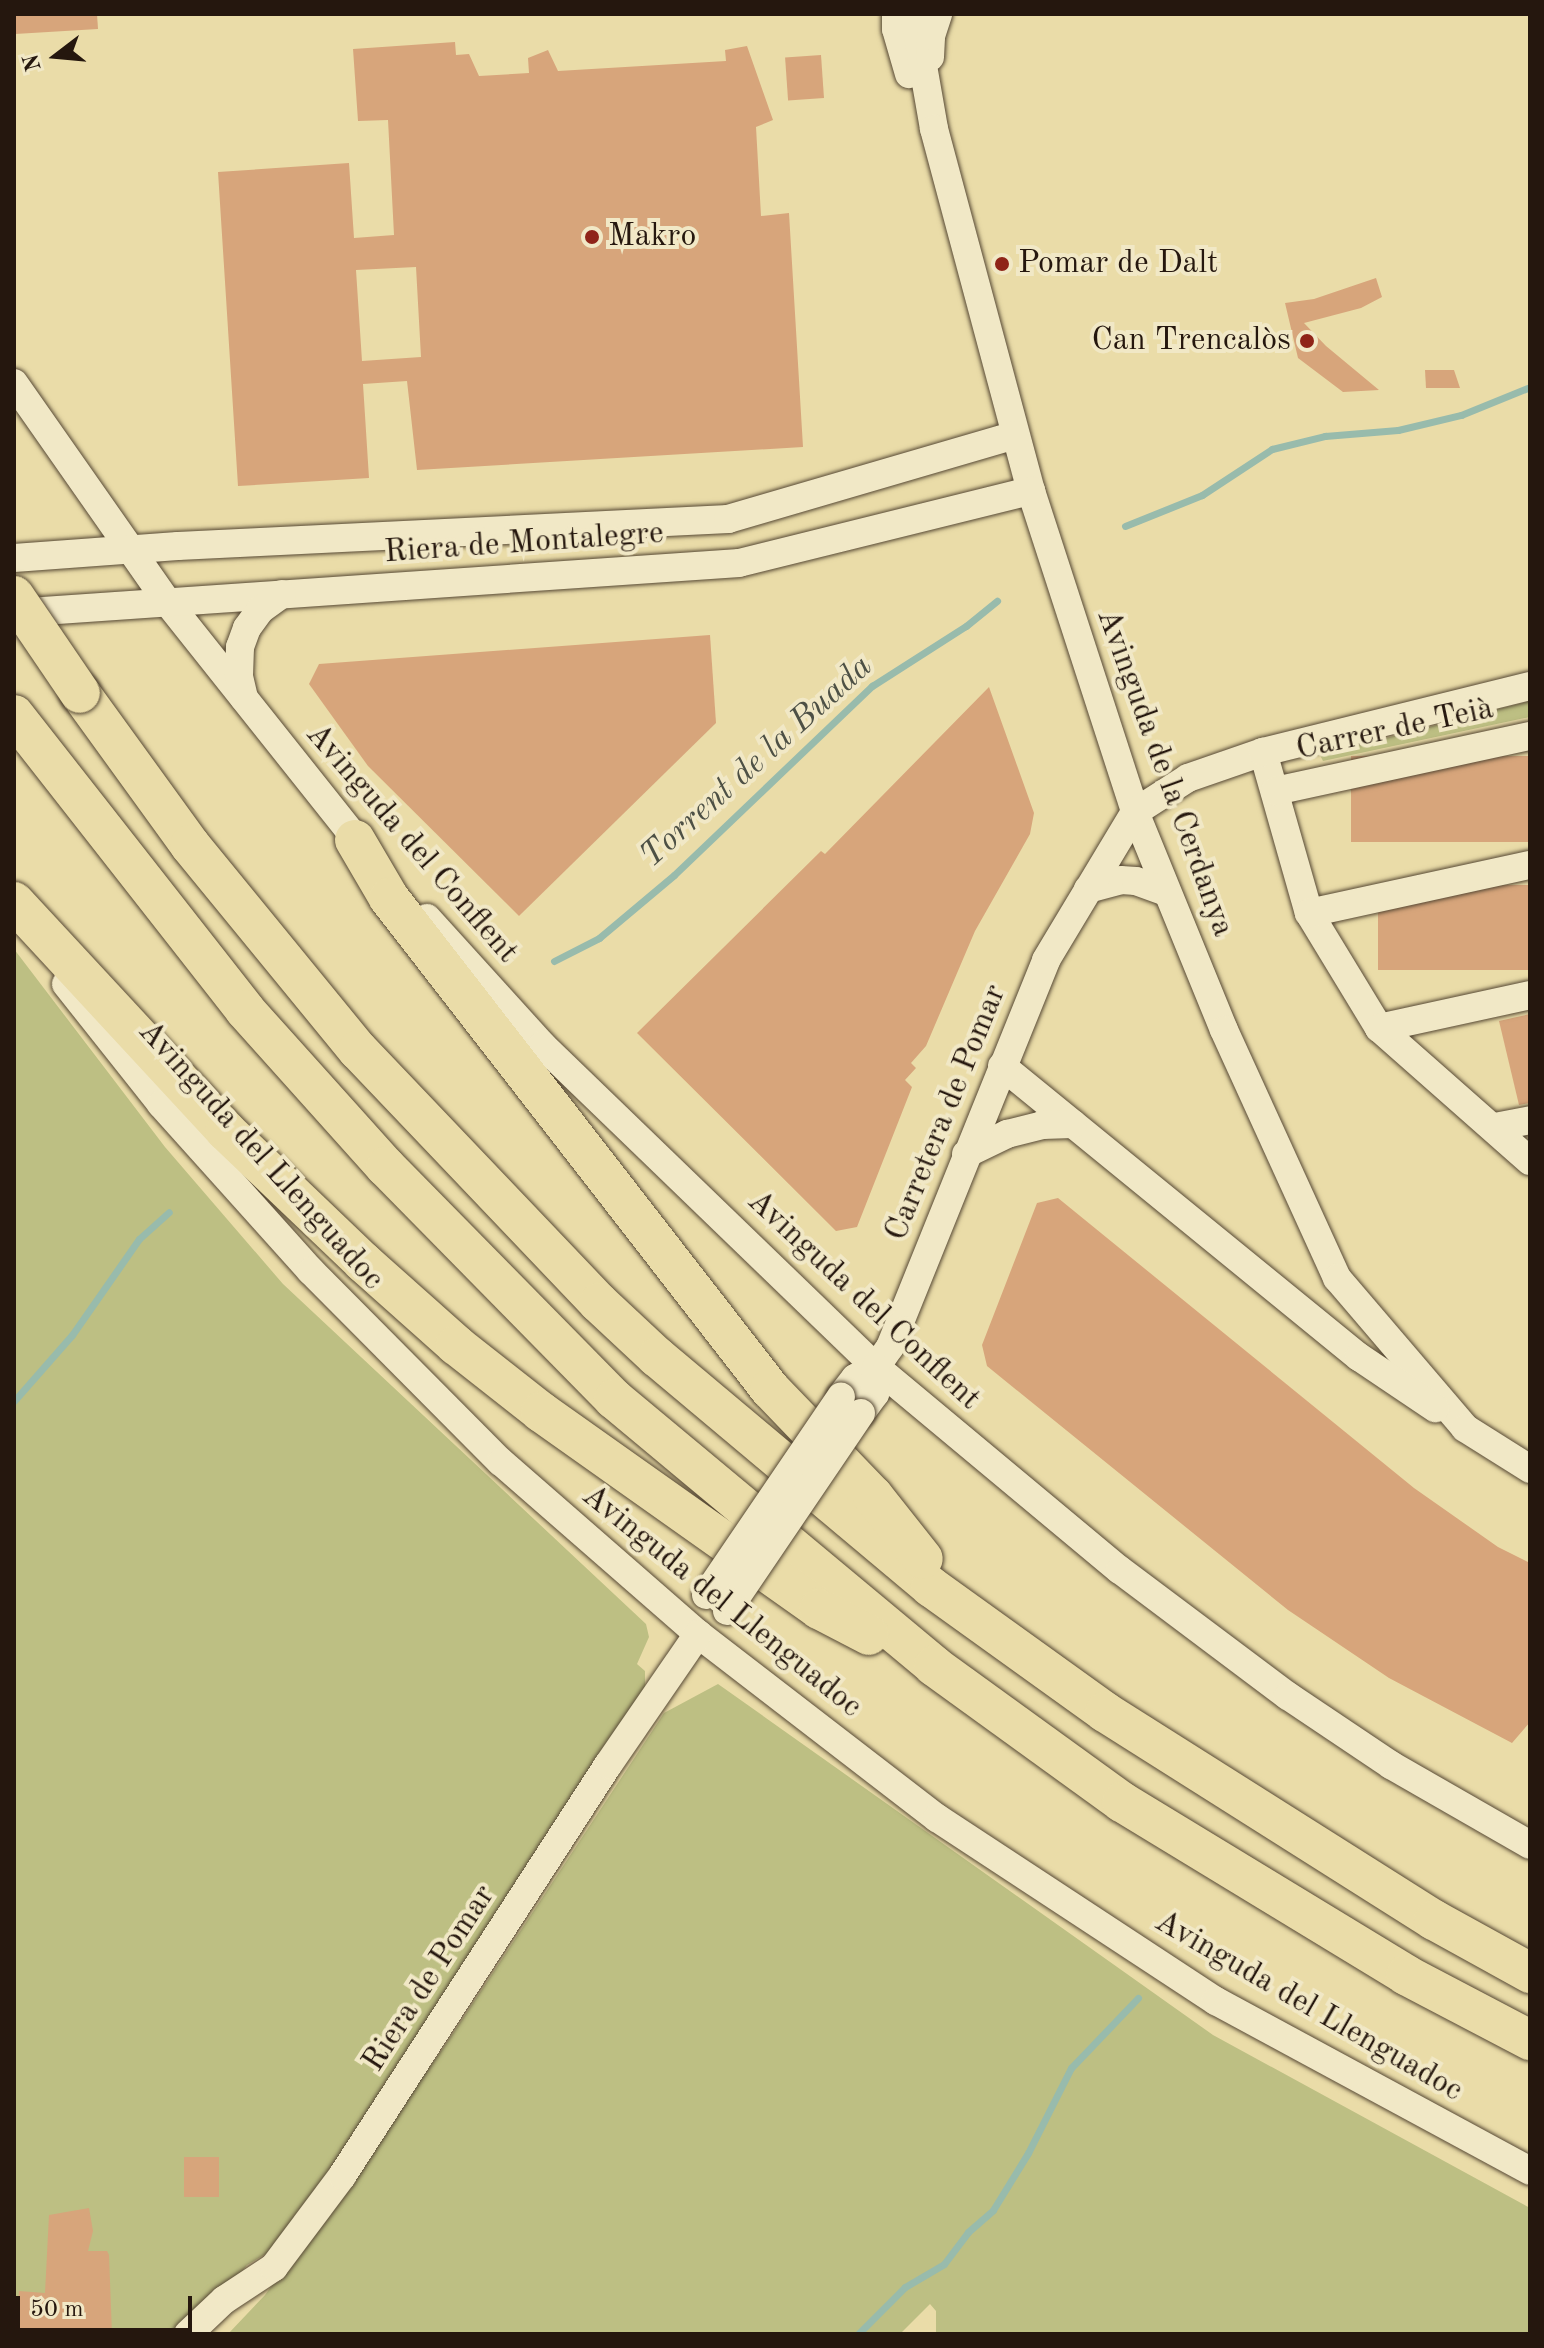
<!DOCTYPE html>
<html>
<head>
<meta charset="utf-8">
<style>
  body { margin:0 }
  #map { position:relative; width:1544px; height:2348px; overflow:hidden; background:#eadca8; font-family:"Old Standard TT",serif }
  div>[style] { position:absolute }
  .green>* { inset:0; background:#bdbf83 }
  .stream>* { height:7px; margin:-3.5px; padding:0 3.5px; transform-origin:3.5px; border-radius:3.5px; background:#98bbac }
  .building>* { inset:0; background:#d7a57b; transform-origin:0 0 }
  .roads { filter:drop-shadow(0 0 2px #564834) drop-shadow(0 0 2px #564834) }
  .minor>* { height:28px; margin:-14px; padding:0 14px; transform-origin:14px; border-radius:14px; background:#f1e8c6 }
  .highway>* { height:40px; margin:-20px; padding:0 20px; transform-origin:20px; border-radius:20px; background:#eadca8 }
  .bridges { filter:drop-shadow(0 0 2px #564834) drop-shadow(0 0 2px #564834) }
  .minor-bridge>* { height:28px; margin:-14px; padding:0 14px; transform-origin:14px; border-radius:14px; background:#f1e8c6 }
  .highway-bridge>* { height:40px; margin:-20px; padding:0 20px; transform-origin:20px; border-radius:20px; background:#eadca8 }
  .dots>* { width:22px; height:22px; translate:-50% -50%; box-sizing:border-box; border:4px solid #f1e8c6; border-radius:50% }
  span { translate:-50% -50%; white-space:nowrap; text-align:center; line-height:1.15; -webkit-text-stroke:8px #f1e8c6; paint-order:stroke }
  .poi-label { font-size:32px; color:#25170e }
  .left { translate:0 -50%; text-align:left }
  .right { translate:-100% -50%; text-align:right }
  .street-label { font-size:32px; color:#25170e }
  .water-label { font-size:34px; color:#4d5045; font-style:italic }
  .frame { position:absolute; inset:0; border:16px solid #25170e; pointer-events:none }
  .north { position:absolute; left:16px; top:16px; width:80px; height:80px; -webkit-text-stroke:6px #f1e8c6; paint-order:stroke; rotate:254deg; font-size:22px; font-weight:700; line-height:32px; text-align:center; color:#25170e }
  .north::after { content:''; display:block; margin:auto; width:28px; height:36px; background:#25170e; clip-path:polygon(50% 0,100% 100%,50% 72%,0 100%) }
  .scale { position:absolute; left:16px; top:2296px; width:176px; height:36px; box-sizing:border-box; border:4px solid #25170e; border-top:0; padding-left:10px; font-size:24px; line-height:28px; white-space:nowrap; color:#25170e; -webkit-text-stroke:6px #f1e8c6; paint-order:stroke }
</style>
</head>
<body>
<div id="map">
  <div class="green">
    <div style="clip-path:polygon(1530px 701px,1530px 717px,1323px 761px,1320px 755px)"></div>
    <div style="clip-path:polygon(14px 949px,165px 1147px,283px 1284px,646px 1624px,649px 1637px,637px 1664px,645px 1671px,645px 1687px,551px 1837px,279px 2246px,247px 2265px,231px 2286px,177px 2334px,14px 2334px)"></div>
    <div style="clip-path:polygon(718px 1684px,1213px 2035px,1530px 2208px,1530px 2334px,936px 2334px,936px 2311px,930px 2304px,900px 2334px,228px 2334px,265px 2295px,444px 2047px,664px 1713px)"></div>
  </div>
  <div class="stream">
    <div style="left:1125px;top:526px;width:83px;rotate:-21.9deg"></div>
    <div style="left:1202px;top:495px;width:84px;rotate:-33.3deg"></div>
    <div style="left:1272px;top:449px;width:55px;rotate:-13.8deg"></div>
    <div style="left:1325px;top:436px;width:73px;rotate:-4.7deg"></div>
    <div style="left:1398px;top:430px;width:65px;rotate:-13.4deg"></div>
    <div style="left:1461px;top:415px;width:74px;rotate:-22.1deg"></div>
    <div style="left:554px;top:961px;width:51px;rotate:-27.1deg"></div>
    <div style="left:599px;top:938px;width:98px;rotate:-40deg"></div>
    <div style="left:674px;top:875px;width:274px;rotate:-43.7deg"></div>
    <div style="left:872px;top:686px;width:112px;rotate:-32.6deg"></div>
    <div style="left:966px;top:626px;width:40px;rotate:-39deg"></div>
    <div style="left:14px;top:1401px;width:88px;rotate:-48.7deg"></div>
    <div style="left:72px;top:1335px;width:117px;rotate:-55.1deg"></div>
    <div style="left:139px;top:1239px;width:40px;rotate:-42deg"></div>
    <div style="left:858px;top:2334px;width:66px;rotate:-45deg"></div>
    <div style="left:905px;top:2287px;width:45px;rotate:-30.5deg"></div>
    <div style="left:944px;top:2264px;width:40px;rotate:-53deg"></div>
    <div style="left:968px;top:2232px;width:33px;rotate:-41deg"></div>
    <div style="left:993px;top:2210px;width:67px;rotate:-58.4deg"></div>
    <div style="left:1028px;top:2153px;width:95px;rotate:-63.2deg"></div>
    <div style="left:1071px;top:2068px;width:97px;rotate:-46.3deg"></div>
  </div>
  <div class="building">
    <div style="clip-path:polygon(14px 14px,97px 14px,98px 29px,15px 34px)"></div>
    <div style="clip-path:polygon(evenodd,455px 42px,456px 55px,469px 54px,479px 76px,529px 73px,528px 58px,548px 50px,558px 71px,726px 61px,725px 50px,747px 46px,773px 120px,756px 127px,761px 216px,789px 213px,803px 447px,417px 470px,407px 381px,363px 384px,369px 478px,238px 486px,218px 172px,349px 163px,354px 238px,394px 235px,388px 120px,358px 121px,353px 49px,455px 42px,416px 267px,421px 357px,362px 361px,356px 270px,416px 267px)"></div>
    <div style="left:821px;top:55px;width:43px;height:36px;rotate:86deg"></div>
    <div style="clip-path:polygon(1376px 278px,1382px 297px,1361px 308px,1304px 323px,1326px 346px,1379px 390px,1343px 392px,1298px 358px,1285px 303px,1314px 299px)"></div>
    <div style="clip-path:polygon(1425px 370px,1454px 370px,1460px 388px,1426px 388px)"></div>
    <div style="clip-path:polygon(710px 635px,716px 723px,519px 916px,368px 766px,309px 684px,319px 664px)"></div>
    <div style="clip-path:polygon(989px 687px,1034px 813px,1030px 834px,975px 931px,926px 1046px,911px 1063px,916px 1068px,905px 1080px,912px 1087px,857px 1227px,836px 1231px,637px 1033px,821px 851px,825px 854px)"></div>
    <div style="left:1530px;top:756px;width:86px;height:179px;rotate:90deg"></div>
    <div style="left:1530px;top:885px;width:85px;height:152px;rotate:90deg"></div>
    <div style="clip-path:polygon(1530px 1014px,1530px 1103px,1519px 1105px,1499px 1021px)"></div>
    <div style="clip-path:polygon(1058px 1198px,1414px 1488px,1498px 1547px,1530px 1563px,1530px 1722px,1512px 1743px,1389px 1678px,1288px 1610px,987px 1366px,982px 1345px,1037px 1203px)"></div>
    <div style="left:219px;top:2157px;width:40px;height:35px;rotate:90deg"></div>
    <div style="clip-path:polygon(89px 2208px,93px 2231px,88px 2251px,107px 2251px,109px 2255px,112px 2334px,16px 2332px,19px 2291px,45px 2293px,49px 2215px)"></div>
  </div>
  <div class="roads">
    <div class="minor">
      <div style="left:896px;top:14px;width:15px;rotate:90deg"></div>
      <div style="left:896px;top:29px;width:47px;rotate:73.9deg"></div>
      <div style="left:914px;top:14px;width:117px;rotate:80.1deg"></div>
      <div style="left:934px;top:129px;width:375px;rotate:75deg"></div>
      <div style="left:1031px;top:491px;width:337px;rotate:72deg"></div>
      <div style="left:1135px;top:812px;width:235px;rotate:67.8deg"></div>
      <div style="left:1224px;top:1030px;width:273px;rotate:65.5deg"></div>
      <div style="left:1337px;top:1278px;width:197px;rotate:49.5deg"></div>
      <div style="left:1465px;top:1428px;width:77px;rotate:32.2deg"></div>
      <div style="left:930px;top:57px;width:21px;rotate:-87deg"></div>
      <div style="left:931px;top:36px;width:23px;rotate:-72deg"></div>
      <div style="left:14px;top:383px;width:270px;rotate:55deg"></div>
      <div style="left:169px;top:604px;width:317px;rotate:51.5deg"></div>
      <div style="left:14px;top:558px;width:164px;rotate:-4.2deg"></div>
      <div style="left:178px;top:546px;width:551px;rotate:-2.81deg"></div>
      <div style="left:728px;top:519px;width:299px;rotate:-16.3deg"></div>
      <div style="left:14px;top:613px;width:727px;rotate:-3.95deg"></div>
      <div style="left:739px;top:563px;width:301px;rotate:-13.9deg"></div>
      <div style="left:244px;top:698px;width:23px;rotate:-103deg"></div>
      <div style="left:239px;top:676px;width:29px;rotate:-88deg"></div>
      <div style="left:240px;top:647px;width:20px;rotate:-70deg"></div>
      <div style="left:247px;top:628px;width:22px;rotate:-54deg"></div>
      <div style="left:260px;top:610px;width:27px;rotate:-36deg"></div>
      <div style="left:1263px;top:752px;width:167px;rotate:74.1deg"></div>
      <div style="left:1309px;top:913px;width:135px;rotate:58.7deg"></div>
      <div style="left:1379px;top:1028px;width:201px;rotate:41.4deg"></div>
      <div style="left:1275px;top:791px;width:261px;rotate:-12.2deg"></div>
      <div style="left:1088px;top:889px;width:34px;rotate:-15deg"></div>
      <div style="left:1121px;top:880px;width:15px;rotate:4deg"></div>
      <div style="left:1136px;top:881px;width:33px;rotate:20deg"></div>
      <div style="left:1309px;top:913px;width:226px;rotate:-12.3deg"></div>
      <div style="left:427px;top:918px;width:171px;rotate:47.8deg"></div>
      <div style="left:542px;top:1045px;width:464px;rotate:44deg"></div>
      <div style="left:876px;top:1367px;width:317px;rotate:39.8deg"></div>
      <div style="left:1120px;top:1570px;width:210px;rotate:36.9deg"></div>
      <div style="left:1288px;top:1696px;width:124px;rotate:33.8deg"></div>
      <div style="left:1391px;top:1765px;width:160px;rotate:29.9deg"></div>
      <div style="left:66px;top:984px;width:153px;rotate:51.6deg"></div>
      <div style="left:161px;top:1104px;width:224px;rotate:48.1deg"></div>
      <div style="left:311px;top:1271px;width:269px;rotate:45.2deg"></div>
      <div style="left:501px;top:1462px;width:262px;rotate:41.1deg"></div>
      <div style="left:698px;top:1634px;width:302px;rotate:37.6deg"></div>
      <div style="left:937px;top:1818px;width:334px;rotate:33.3deg"></div>
      <div style="left:1216px;top:2001px;width:357px;rotate:28.4deg"></div>
      <div style="left:1379px;top:1028px;width:155px;rotate:-12.3deg"></div>
      <div style="left:1002px;top:1066px;width:461px;rotate:39.2deg"></div>
      <div style="left:1359px;top:1357px;width:92px;rotate:33.9deg"></div>
      <div style="left:1495px;top:1127px;width:36px;rotate:-11deg"></div>
      <div style="left:966px;top:1154px;width:46px;rotate:-26deg"></div>
      <div style="left:1007px;top:1134px;width:36px;rotate:-14deg"></div>
      <div style="left:1042px;top:1125px;width:31px;rotate:-2deg"></div>
      <div style="left:841px;top:1396px;width:23px;rotate:-52deg"></div>
      <div style="left:855px;top:1378px;width:24px;rotate:-28deg"></div>
      <div style="left:876px;top:1367px;width:24px;rotate:-55deg"></div>
      <div style="left:890px;top:1347px;width:417px;rotate:-68deg"></div>
      <div style="left:1046px;top:960px;width:173px;rotate:-59deg"></div>
      <div style="left:1135px;top:812px;width:63px;rotate:-32.7deg"></div>
      <div style="left:1188px;top:778px;width:79px;rotate:-19.1deg"></div>
      <div style="left:1263px;top:752px;width:275px;rotate:-13.9deg"></div>
      <div style="left:861px;top:1413px;width:24px;rotate:-54deg"></div>
      <div style="left:875px;top:1394px;width:27px;rotate:-88deg"></div>
      <div style="left:188px;top:2334px;width:50px;rotate:-43.4deg"></div>
      <div style="left:224px;top:2300px;width:60px;rotate:-33.4deg"></div>
      <div style="left:274px;top:2267px;width:114px;rotate:-53.2deg"></div>
      <div style="left:342px;top:2176px;width:490px;rotate:-57.1deg"></div>
      <div style="left:608px;top:1765px;width:159px;rotate:-55.5deg"></div>
    </div>
    <div class="highway">
      <div style="left:80px;top:693px;width:188px;rotate:54.1deg"></div>
      <div style="left:190px;top:845px;width:265px;rotate:50.7deg"></div>
      <div style="left:358px;top:1050px;width:349px;rotate:46.4deg"></div>
      <div style="left:599px;top:1303px;width:79px;rotate:43deg"></div>
      <div style="left:657px;top:1357px;width:358px;rotate:40deg"></div>
      <div style="left:931px;top:1587px;width:214px;rotate:35.7deg"></div>
      <div style="left:1105px;top:1712px;width:389px;rotate:32.3deg"></div>
      <div style="left:1434px;top:1920px;width:110px;rotate:28.9deg"></div>
      <div style="left:14px;top:715px;width:375px;rotate:51.9deg"></div>
      <div style="left:245px;top:1010px;width:211px;rotate:48.1deg"></div>
      <div style="left:386px;top:1167px;width:325px;rotate:45.5deg"></div>
      <div style="left:614px;top:1399px;width:417px;rotate:39.8deg"></div>
      <div style="left:934px;top:1666px;width:232px;rotate:35.9deg"></div>
      <div style="left:1122px;top:1802px;width:333px;rotate:31.3deg"></div>
      <div style="left:1406px;top:1975px;width:140px;rotate:27.7deg"></div>
      <div style="left:355px;top:840px;width:67px;rotate:59.6deg"></div>
      <div style="left:389px;top:898px;width:621px;rotate:52.19deg"></div>
      <div style="left:770px;top:1389px;width:149px;rotate:46.1deg"></div>
      <div style="left:873px;top:1496px;width:80px;rotate:51.6deg"></div>
      <div style="left:14px;top:902px;width:312px;rotate:47.2deg"></div>
      <div style="left:226px;top:1131px;width:190px;rotate:43.7deg"></div>
      <div style="left:363px;top:1262px;width:125px;rotate:41.7deg"></div>
      <div style="left:456px;top:1345px;width:108px;rotate:38.2deg"></div>
      <div style="left:541px;top:1412px;width:341px;rotate:35.3deg"></div>
      <div style="left:819px;top:1609px;width:56px;rotate:27.5deg"></div>
    </div>
  </div>
  <div class="bridges">
    <div class="minor-bridge">
      <div style="left:706px;top:1595px;width:240px;rotate:-55.8deg"></div>
      <div style="left:727px;top:1611px;width:239px;rotate:-55.9deg"></div>
    </div>
    <div class="highway-bridge">
      <div style="left:14px;top:596px;width:117px;rotate:55.8deg"></div>
    </div>
  </div>
  <div class="dots">
    <div style="left:592px;top:237px;background:#8f2418"></div>
    <div style="left:1002px;top:264px;background:#8f2418"></div>
    <div style="left:1307px;top:341px;background:#8f2418"></div>
  </div>
  <div class="poi-label">
    <span class="left" style="left:608px;top:237px">Makro</span>
    <span class="left" style="left:1018px;top:264px">Pomar de Dalt</span>
    <span class="right" style="left:1291px;top:341px">Can Trencalòs</span>
  </div>
  <div class="street-label">
    <span style="left:524px;top:544px;rotate:-4deg">Riera de Montalegre</span>
    <span style="left:1395px;top:730px;rotate:-12deg">Carrer de Teià</span>
    <span style="left:1164px;top:773px;rotate:70deg">Avinguda de la Cerdanya</span>
    <span style="left:411px;top:844px;rotate:49deg">Avinguda del Conflent</span>
    <span style="left:947px;top:1113px;rotate:-68deg">Carretera de Pomar</span>
    <span style="left:260px;top:1156px;rotate:48deg">Avinguda del Llenguadoc</span>
    <span style="left:863px;top:1301px;rotate:43deg">Avinguda del Conflent</span>
    <span style="left:721px;top:1602px;rotate:39deg">Avinguda del Llenguadoc</span>
    <span style="left:430px;top:1979px;rotate:-57deg">Riera de Pomar</span>
    <span style="left:1308px;top:2007px;rotate:30deg">Avinguda del Llenguadoc</span>
  </div>
  <div class="water-label">
    <span style="left:757px;top:762px;rotate:-42deg">Torrent de la Buada</span>
  </div>
  <div class="frame"></div>
  <div class="north">N</div>
  <div class="scale">50 m</div>
</div>
</body>
</html>
